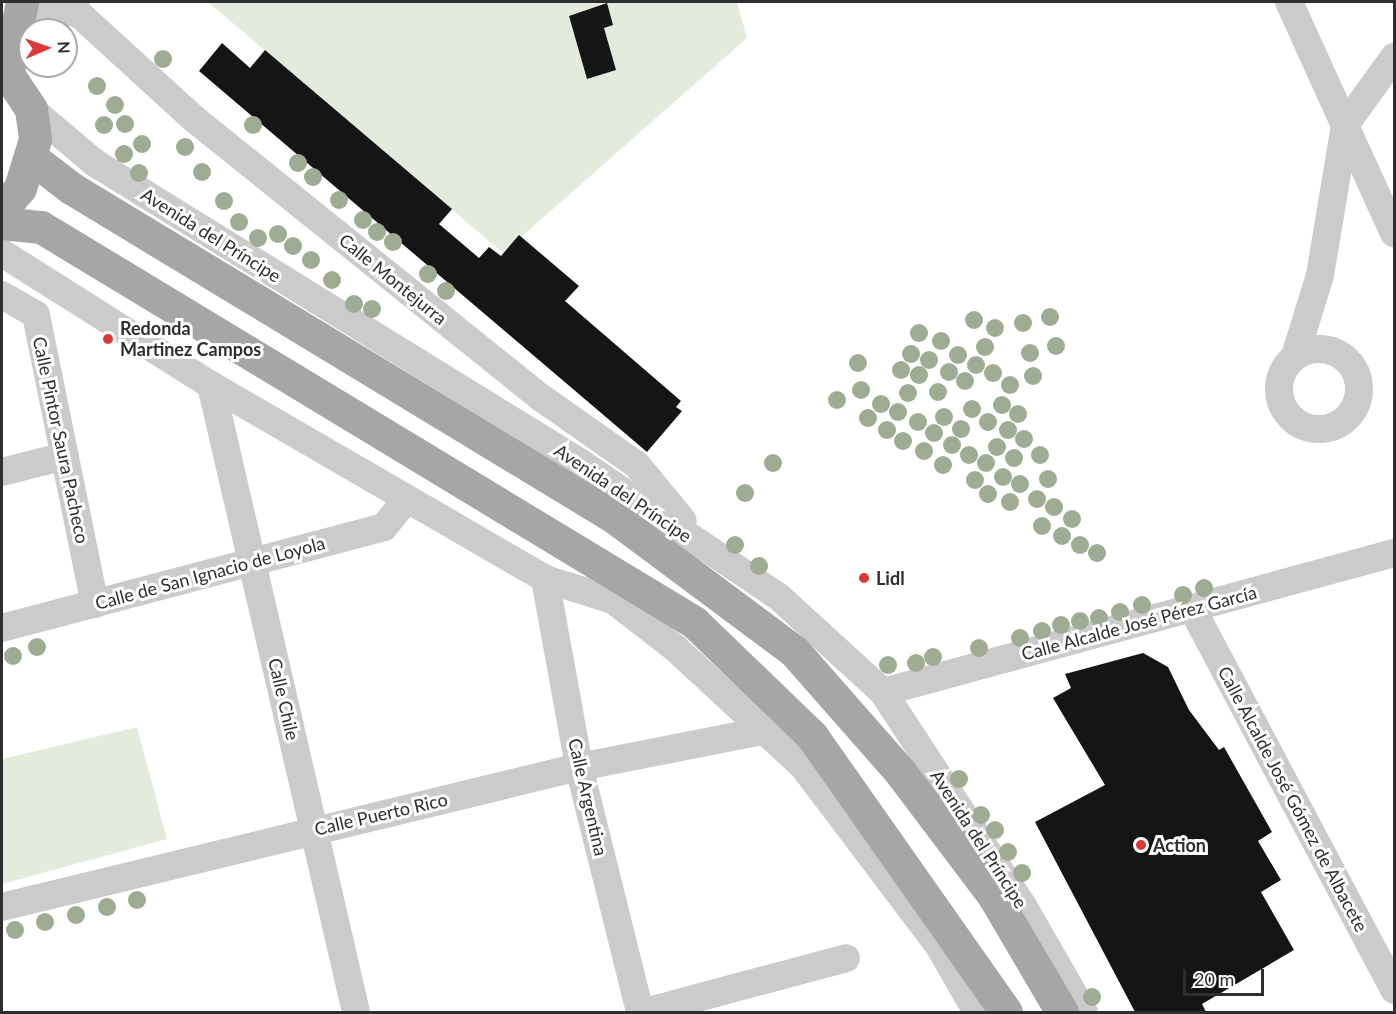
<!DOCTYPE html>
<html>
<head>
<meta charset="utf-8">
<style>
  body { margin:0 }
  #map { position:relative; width:1396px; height:1014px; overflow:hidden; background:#fff; font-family:Lato,sans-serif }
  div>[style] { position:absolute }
  .green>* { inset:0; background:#e3ebdc }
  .building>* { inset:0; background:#151515 }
  .street>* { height:28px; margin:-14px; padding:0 14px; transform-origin:14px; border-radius:14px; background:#cbcbcb }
  .street>.ring { margin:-14px; padding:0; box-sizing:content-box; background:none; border:28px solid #cbcbcb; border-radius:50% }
  .primary>* { height:33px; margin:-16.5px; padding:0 16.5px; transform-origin:16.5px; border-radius:16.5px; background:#a6a6a6 }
  .trees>* { width:18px; height:18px; margin:-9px; border-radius:50%; background:#9eac94 }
  .dots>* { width:16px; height:16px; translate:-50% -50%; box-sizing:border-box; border:3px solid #fff; border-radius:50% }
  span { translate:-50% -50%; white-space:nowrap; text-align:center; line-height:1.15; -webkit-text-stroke:6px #fff; paint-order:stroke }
  .street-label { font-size:18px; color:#2e2e2e }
  .poi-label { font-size:18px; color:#2e2e2e; font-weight:700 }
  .left { translate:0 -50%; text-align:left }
  .frame { position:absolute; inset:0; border:3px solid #2e2e2e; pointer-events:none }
  .north { position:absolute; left:18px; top:18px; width:60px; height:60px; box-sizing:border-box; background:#fff; border:2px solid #ababab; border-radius:50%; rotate:88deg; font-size:16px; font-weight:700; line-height:24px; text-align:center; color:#2e2e2e }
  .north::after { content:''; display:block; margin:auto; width:21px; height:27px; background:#de373a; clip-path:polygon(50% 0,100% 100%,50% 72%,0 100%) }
  .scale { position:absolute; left:1183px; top:969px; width:81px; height:27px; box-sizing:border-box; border:3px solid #2e2e2e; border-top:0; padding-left:8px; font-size:18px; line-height:21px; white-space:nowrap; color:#2e2e2e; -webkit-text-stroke:4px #fff; paint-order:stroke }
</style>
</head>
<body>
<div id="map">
  <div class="green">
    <div style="clip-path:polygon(208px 2px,737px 2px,747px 38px,503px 253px)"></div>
    <div style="clip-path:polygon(137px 727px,167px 839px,2px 884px,2px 759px)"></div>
  </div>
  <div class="building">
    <div style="clip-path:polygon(607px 3px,613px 25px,604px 28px,616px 70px,587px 79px,569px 16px)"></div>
    <div style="clip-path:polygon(222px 43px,250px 68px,265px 50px,452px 209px,439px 224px,479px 258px,489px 247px,501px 256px,519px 235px,579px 286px,565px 301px,681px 401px,676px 407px,682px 411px,647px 452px,199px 71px)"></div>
    <div style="clip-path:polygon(1143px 653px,1168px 667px,1189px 710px,1219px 750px,1224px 747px,1272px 832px,1258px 841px,1281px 880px,1261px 892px,1294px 950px,1202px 1004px,1206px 1012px,1135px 1012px,1035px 822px,1105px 785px,1053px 698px,1071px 688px,1065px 674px)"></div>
  </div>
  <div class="street">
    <div style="left:73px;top:2px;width:12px;rotate:66deg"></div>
    <div style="left:78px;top:13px;width:156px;rotate:42.4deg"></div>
    <div style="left:193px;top:118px;width:449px;rotate:38.8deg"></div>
    <div style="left:543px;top:399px;width:115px;rotate:35.1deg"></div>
    <div style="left:637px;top:465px;width:72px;rotate:50.6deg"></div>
    <div style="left:1289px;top:2px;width:254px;rotate:65.6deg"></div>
    <div style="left:18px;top:24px;width:34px;rotate:-27deg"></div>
    <div style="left:48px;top:9px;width:30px;rotate:8deg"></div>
    <div style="left:31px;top:109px;width:84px;rotate:40.2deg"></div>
    <div style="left:95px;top:163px;width:571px;rotate:31.69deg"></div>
    <div style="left:581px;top:463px;width:239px;rotate:34.1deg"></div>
    <div style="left:779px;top:597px;width:141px;rotate:42.4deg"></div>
    <div style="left:883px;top:692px;width:256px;rotate:56.8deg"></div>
    <div style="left:1023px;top:906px;width:122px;rotate:60.1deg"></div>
    <div style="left:2px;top:253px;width:247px;rotate:32.3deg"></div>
    <div style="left:211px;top:385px;width:386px;rotate:30.1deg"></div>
    <div style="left:545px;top:579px;width:71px;rotate:17.2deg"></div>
    <div style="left:613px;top:600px;width:78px;rotate:37.7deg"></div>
    <div style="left:675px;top:648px;width:174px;rotate:42.7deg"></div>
    <div style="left:803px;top:766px;width:226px;rotate:52.9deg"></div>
    <div style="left:939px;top:946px;width:76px;rotate:60.1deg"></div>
    <div style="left:2px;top:295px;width:39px;rotate:30deg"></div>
    <div style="left:36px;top:315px;width:295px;rotate:78.5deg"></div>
    <div class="ring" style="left:1279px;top:349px;width:52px;height:52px"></div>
    <div style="left:1295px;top:356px;width:85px;rotate:-72.8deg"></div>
    <div style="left:1320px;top:275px;width:152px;rotate:-80.5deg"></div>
    <div style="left:1345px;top:125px;width:84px;rotate:-54.2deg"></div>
    <div style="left:211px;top:385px;width:644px;rotate:76.98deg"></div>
    <div style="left:2px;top:472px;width:65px;rotate:-14.3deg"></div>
    <div style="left:545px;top:579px;width:191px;rotate:79.7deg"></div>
    <div style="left:579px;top:767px;width:252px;rotate:76deg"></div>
    <div style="left:1192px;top:608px;width:432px;rotate:62.1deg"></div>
    <div style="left:2px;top:628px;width:395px;rotate:-14.8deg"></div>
    <div style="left:384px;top:527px;width:36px;rotate:-51deg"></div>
    <div style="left:883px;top:692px;width:530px;rotate:-15.22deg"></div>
    <div style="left:2px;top:907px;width:594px;rotate:-13.64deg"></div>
    <div style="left:579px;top:767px;width:187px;rotate:-11.1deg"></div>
    <div style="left:645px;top:1012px;width:208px;rotate:-15deg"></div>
  </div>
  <div class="primary">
    <div style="left:2px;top:65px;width:53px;rotate:56.6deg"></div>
    <div style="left:31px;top:109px;width:30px;rotate:82deg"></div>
    <div style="left:35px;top:139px;width:51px;rotate:107deg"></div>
    <div style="left:20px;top:188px;width:28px;rotate:131deg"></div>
    <div style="left:8px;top:71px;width:70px;rotate:-78.5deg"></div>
    <div style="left:32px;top:158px;width:49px;rotate:37.6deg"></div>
    <div style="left:71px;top:188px;width:635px;rotate:31.21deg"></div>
    <div style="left:614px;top:517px;width:224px;rotate:36.7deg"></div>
    <div style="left:794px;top:651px;width:162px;rotate:48.7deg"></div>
    <div style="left:901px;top:773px;width:153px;rotate:53deg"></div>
    <div style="left:993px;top:895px;width:136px;rotate:59.5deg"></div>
    <div style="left:2px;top:223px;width:39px;rotate:6deg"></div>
    <div style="left:41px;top:227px;width:763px;rotate:31.17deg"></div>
    <div style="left:694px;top:622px;width:164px;rotate:44deg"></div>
    <div style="left:812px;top:736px;width:337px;rotate:54.9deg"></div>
  </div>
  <div class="trees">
    <div style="left:163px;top:59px"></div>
    <div style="left:97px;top:86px"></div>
    <div style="left:115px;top:105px"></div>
    <div style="left:125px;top:124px"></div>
    <div style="left:104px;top:125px"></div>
    <div style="left:253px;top:125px"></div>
    <div style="left:142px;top:144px"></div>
    <div style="left:185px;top:147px"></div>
    <div style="left:124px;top:154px"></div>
    <div style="left:298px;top:163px"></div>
    <div style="left:202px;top:172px"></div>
    <div style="left:139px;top:173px"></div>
    <div style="left:313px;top:177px"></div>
    <div style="left:339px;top:200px"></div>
    <div style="left:224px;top:201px"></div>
    <div style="left:363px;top:220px"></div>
    <div style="left:239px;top:222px"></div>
    <div style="left:377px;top:232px"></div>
    <div style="left:278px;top:234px"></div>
    <div style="left:258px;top:238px"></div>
    <div style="left:393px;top:242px"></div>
    <div style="left:293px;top:246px"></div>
    <div style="left:311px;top:260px"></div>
    <div style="left:428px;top:274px"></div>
    <div style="left:332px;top:280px"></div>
    <div style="left:446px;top:291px"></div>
    <div style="left:354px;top:304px"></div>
    <div style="left:372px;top:309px"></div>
    <div style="left:1050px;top:317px"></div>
    <div style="left:974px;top:320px"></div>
    <div style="left:1023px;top:323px"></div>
    <div style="left:995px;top:328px"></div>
    <div style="left:919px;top:333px"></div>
    <div style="left:941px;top:341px"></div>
    <div style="left:1056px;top:346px"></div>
    <div style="left:985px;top:347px"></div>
    <div style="left:1030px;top:353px"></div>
    <div style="left:911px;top:354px"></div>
    <div style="left:958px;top:355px"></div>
    <div style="left:929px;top:360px"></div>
    <div style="left:858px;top:363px"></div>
    <div style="left:976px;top:365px"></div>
    <div style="left:901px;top:370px"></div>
    <div style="left:949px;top:372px"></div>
    <div style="left:993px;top:373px"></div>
    <div style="left:919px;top:375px"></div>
    <div style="left:1033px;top:376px"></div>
    <div style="left:965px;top:381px"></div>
    <div style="left:1010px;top:385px"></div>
    <div style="left:861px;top:390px"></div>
    <div style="left:938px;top:392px"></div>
    <div style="left:908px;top:393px"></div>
    <div style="left:837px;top:400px"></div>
    <div style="left:881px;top:404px"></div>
    <div style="left:1002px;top:405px"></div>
    <div style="left:972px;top:409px"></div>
    <div style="left:898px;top:412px"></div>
    <div style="left:1018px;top:414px"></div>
    <div style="left:944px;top:417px"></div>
    <div style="left:868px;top:418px"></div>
    <div style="left:918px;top:422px"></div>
    <div style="left:988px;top:422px"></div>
    <div style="left:961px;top:429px"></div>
    <div style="left:887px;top:430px"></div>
    <div style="left:1008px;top:430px"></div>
    <div style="left:934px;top:433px"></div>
    <div style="left:1024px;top:439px"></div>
    <div style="left:903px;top:441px"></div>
    <div style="left:952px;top:445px"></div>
    <div style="left:997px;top:447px"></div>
    <div style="left:924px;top:451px"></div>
    <div style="left:969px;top:455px"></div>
    <div style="left:1040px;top:455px"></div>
    <div style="left:1014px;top:458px"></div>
    <div style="left:773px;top:463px"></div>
    <div style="left:986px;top:463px"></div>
    <div style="left:943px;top:465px"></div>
    <div style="left:1003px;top:477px"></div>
    <div style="left:1048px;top:479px"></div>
    <div style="left:975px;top:480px"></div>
    <div style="left:1020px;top:484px"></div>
    <div style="left:745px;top:493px"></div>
    <div style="left:988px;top:494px"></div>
    <div style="left:1037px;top:499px"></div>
    <div style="left:1010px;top:502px"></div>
    <div style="left:1054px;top:507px"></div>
    <div style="left:1072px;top:519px"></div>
    <div style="left:1042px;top:526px"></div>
    <div style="left:1062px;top:536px"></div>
    <div style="left:735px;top:545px"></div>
    <div style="left:1080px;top:545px"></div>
    <div style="left:1097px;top:553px"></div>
    <div style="left:759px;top:566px"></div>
    <div style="left:1204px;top:588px"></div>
    <div style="left:1183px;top:595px"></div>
    <div style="left:1142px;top:605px"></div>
    <div style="left:1120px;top:612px"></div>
    <div style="left:1099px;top:618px"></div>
    <div style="left:1080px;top:621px"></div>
    <div style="left:1061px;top:625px"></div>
    <div style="left:1042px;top:631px"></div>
    <div style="left:1020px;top:638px"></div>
    <div style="left:37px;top:647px"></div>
    <div style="left:979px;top:648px"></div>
    <div style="left:13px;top:656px"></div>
    <div style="left:933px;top:657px"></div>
    <div style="left:916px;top:663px"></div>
    <div style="left:888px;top:665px"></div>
    <div style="left:959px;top:779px"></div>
    <div style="left:981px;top:815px"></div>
    <div style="left:995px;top:830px"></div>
    <div style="left:1008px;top:852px"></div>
    <div style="left:1022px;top:873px"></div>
    <div style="left:137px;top:900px"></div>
    <div style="left:107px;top:907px"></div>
    <div style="left:76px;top:915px"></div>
    <div style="left:45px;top:922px"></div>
    <div style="left:15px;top:930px"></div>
    <div style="left:1092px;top:997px"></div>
  </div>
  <div class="dots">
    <div style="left:108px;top:339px;background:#de373a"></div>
    <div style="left:864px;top:578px;background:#de373a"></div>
    <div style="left:1141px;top:845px;background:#de373a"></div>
  </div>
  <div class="street-label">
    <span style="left:211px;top:235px;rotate:32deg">Avenida del Príncipe</span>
    <span style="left:393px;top:279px;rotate:39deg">Calle Montejurra</span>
    <span style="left:61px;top:440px;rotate:78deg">Calle Pintor Saura Pacheco</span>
    <span style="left:623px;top:493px;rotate:34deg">Avenida del Príncipe</span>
    <span style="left:210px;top:573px;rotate:-15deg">Calle de San Ignacio de Loyola</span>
    <span style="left:1139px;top:623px;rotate:-15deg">Calle Alcalde José Pérez García</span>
    <span style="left:284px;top:699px;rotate:77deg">Calle Chile</span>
    <span style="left:588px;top:797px;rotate:77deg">Calle Argentina</span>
    <span style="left:1293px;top:799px;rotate:62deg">Calle Alcalde José Gómez de Albacete</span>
    <span style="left:381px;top:814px;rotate:-13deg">Calle Puerto Rico</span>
    <span style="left:979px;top:839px;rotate:57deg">Avenida del Príncipe</span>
  </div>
  <div class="poi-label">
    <span class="left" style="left:120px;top:339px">Redonda<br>Martinez Campos</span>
    <span class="left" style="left:876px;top:578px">Lidl</span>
    <span class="left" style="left:1153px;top:845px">Action</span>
  </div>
  <div class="frame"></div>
  <div class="north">N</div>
  <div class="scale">20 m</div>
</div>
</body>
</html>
